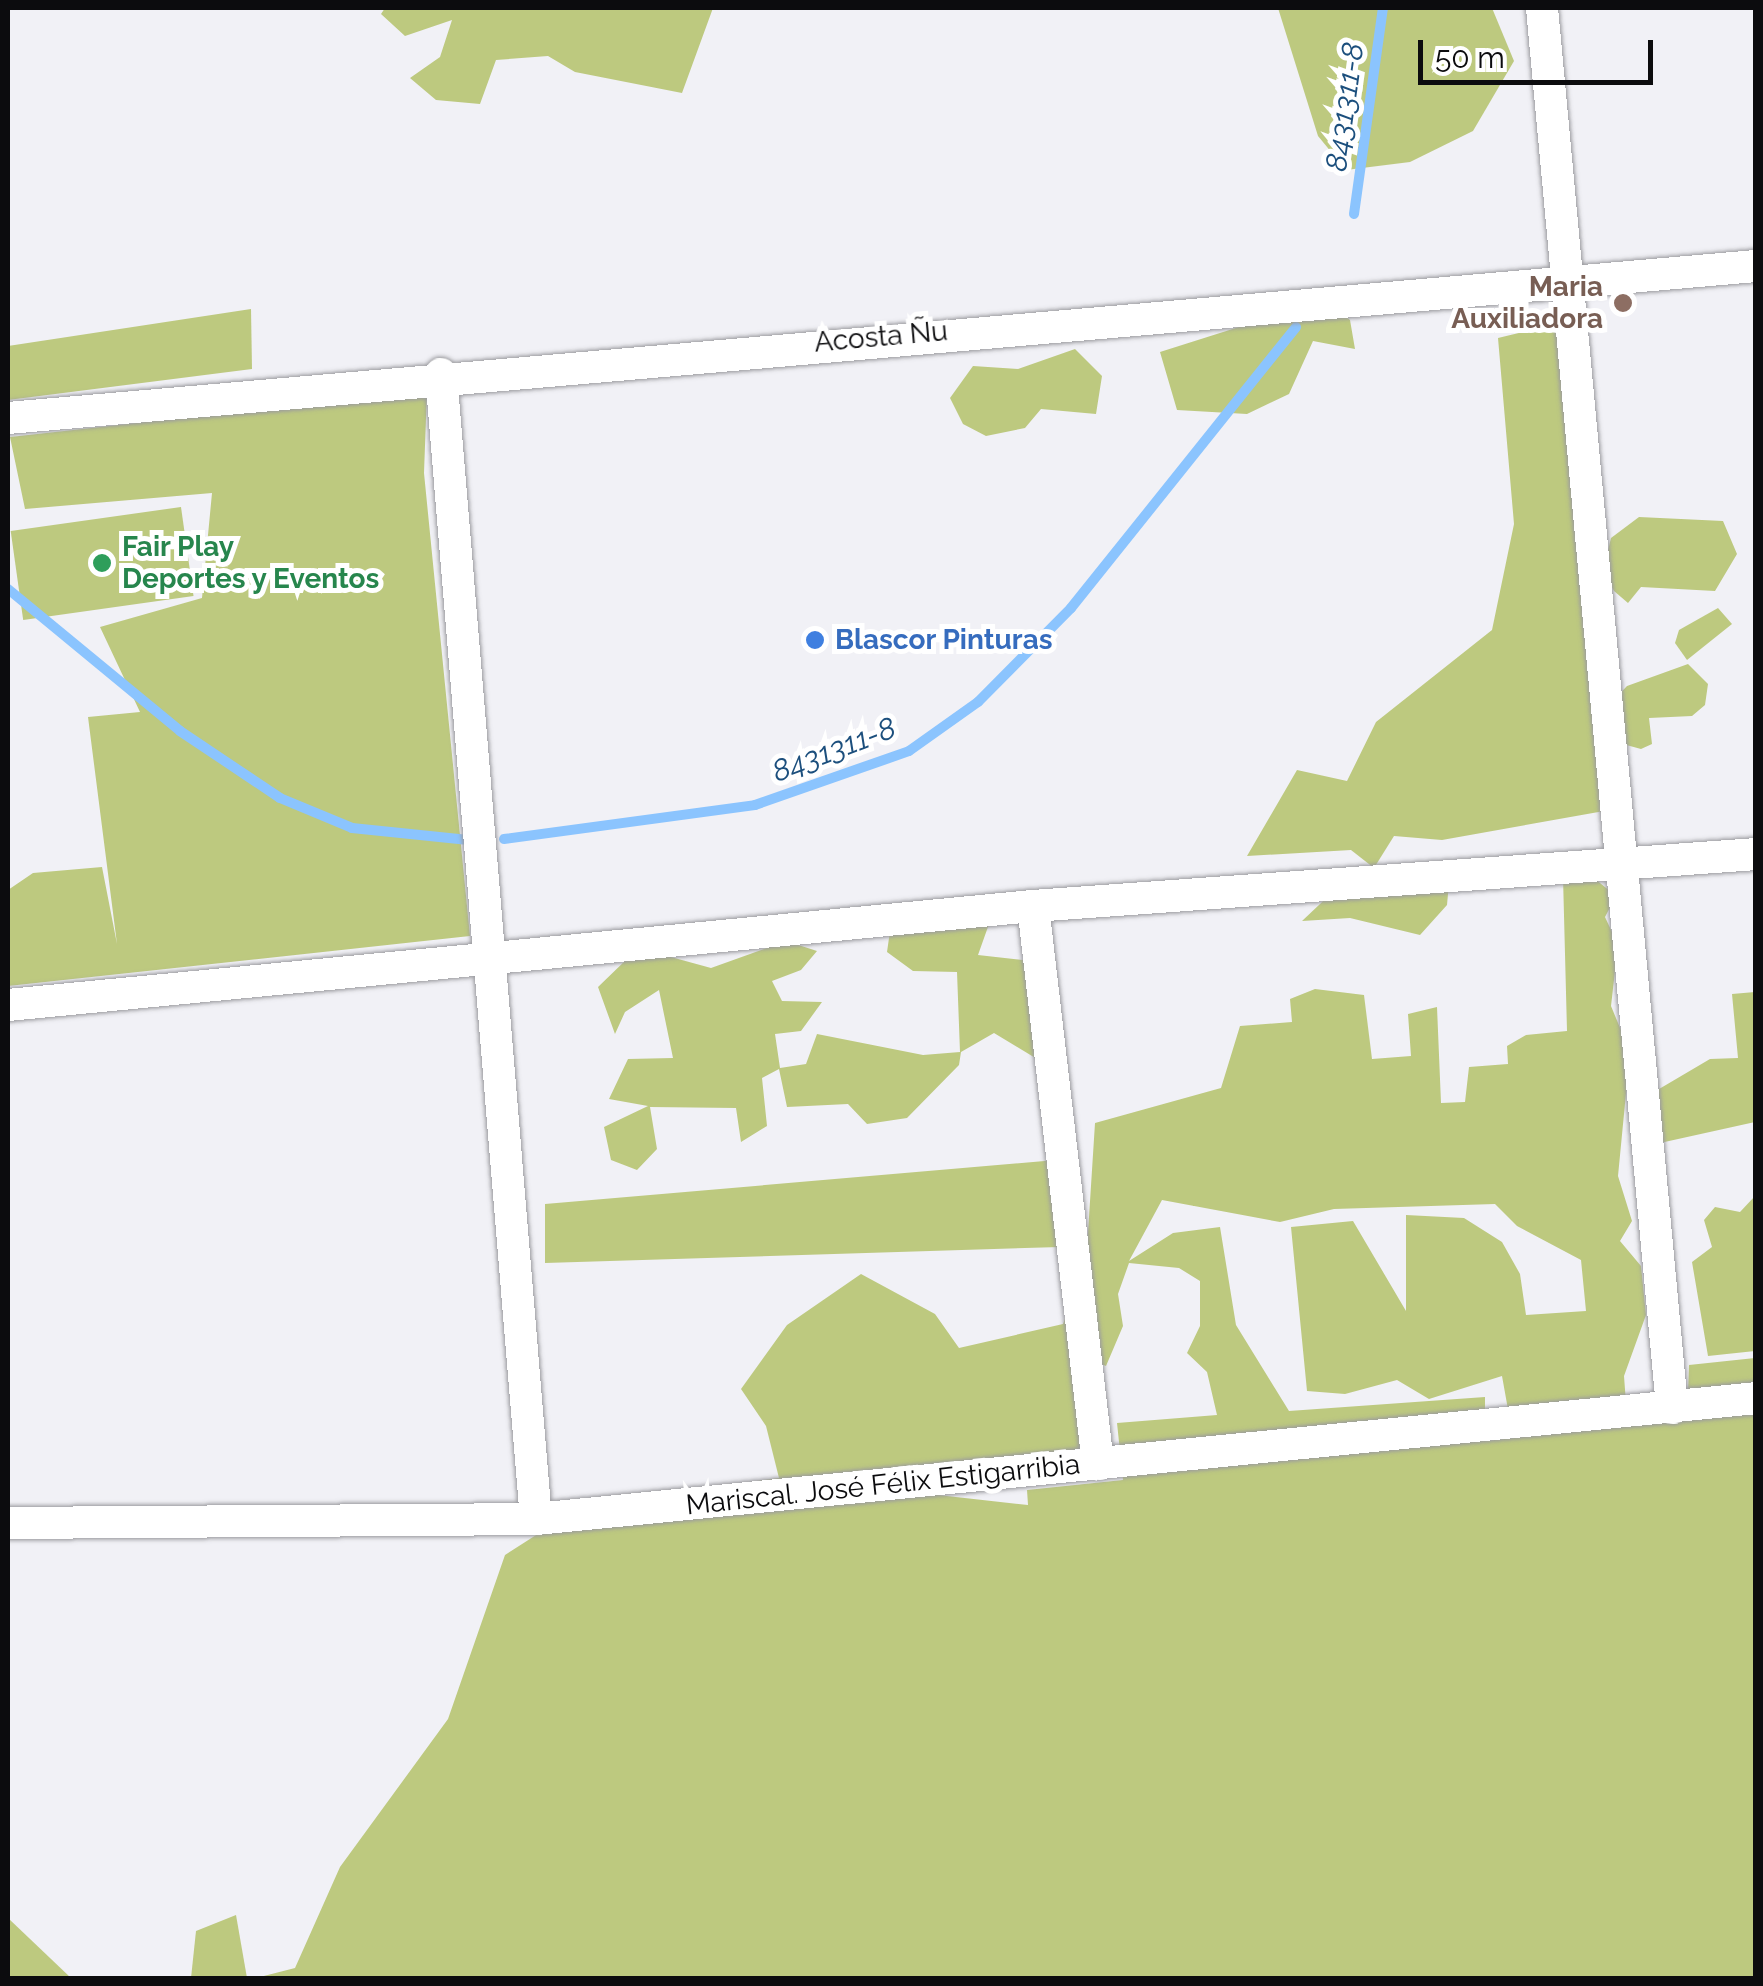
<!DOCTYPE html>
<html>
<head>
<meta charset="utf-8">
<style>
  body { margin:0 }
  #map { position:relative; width:1763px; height:1986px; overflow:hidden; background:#f1f1f6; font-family:Raleway,sans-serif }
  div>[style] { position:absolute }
  .green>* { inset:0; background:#bdc97f; transform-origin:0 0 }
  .stream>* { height:10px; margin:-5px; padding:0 5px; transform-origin:5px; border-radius:5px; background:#8bc4fe }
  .roads { filter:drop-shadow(0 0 2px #9b9b9f) drop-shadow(0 0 2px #9b9b9f) }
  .minor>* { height:32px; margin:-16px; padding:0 16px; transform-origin:16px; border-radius:16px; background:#fff }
  .dots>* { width:28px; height:28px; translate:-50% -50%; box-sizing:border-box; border:5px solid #fff; border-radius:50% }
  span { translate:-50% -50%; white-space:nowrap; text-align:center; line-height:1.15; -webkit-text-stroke:10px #fff; paint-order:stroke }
  .education-label { font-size:28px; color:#785e54; font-weight:700 }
  .right { translate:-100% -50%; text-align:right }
  .street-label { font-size:28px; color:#0c0c0e }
  .leisure-label { font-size:28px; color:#27864d; font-weight:700 }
  .left { translate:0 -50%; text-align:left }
  .shop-label { font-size:28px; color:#366cbe; font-weight:700 }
  .water-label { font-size:30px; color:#1c4f7d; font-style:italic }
  .frame { position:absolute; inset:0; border:10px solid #0c0c0e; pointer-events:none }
  .scale { position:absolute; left:1418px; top:40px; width:235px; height:45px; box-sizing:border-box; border:5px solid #0c0c0e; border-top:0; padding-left:12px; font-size:30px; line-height:35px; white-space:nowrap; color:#0c0c0e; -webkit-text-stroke:8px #fff; paint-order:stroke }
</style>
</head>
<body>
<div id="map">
  <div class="green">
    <div style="clip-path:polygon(385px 8px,713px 8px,682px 93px,575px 72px,548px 56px,496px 60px,480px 104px,436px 100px,410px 78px,440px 57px,452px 20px,405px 36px,381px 14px)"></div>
    <div style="clip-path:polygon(1278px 8px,1492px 8px,1514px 61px,1473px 131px,1410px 162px,1346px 170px,1318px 136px)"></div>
    <div style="clip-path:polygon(1324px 300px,1350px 320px,1355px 349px,1313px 341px,1289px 394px,1247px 414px,1177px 410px,1160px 352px)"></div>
    <div style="clip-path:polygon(251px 309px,252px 369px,8px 400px,8px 346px)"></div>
    <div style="clip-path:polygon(1568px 321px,1621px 808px,1442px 840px,1394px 836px,1374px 868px,1351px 850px,1247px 856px,1297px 770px,1347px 781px,1376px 722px,1492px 630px,1514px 524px,1498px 338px)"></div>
    <div style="clip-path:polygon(1075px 349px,1102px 376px,1096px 414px,1041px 409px,1025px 428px,986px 436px,963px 424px,950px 398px,973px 366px,1018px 369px)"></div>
    <div style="clip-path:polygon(427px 391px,424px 473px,470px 936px,8px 986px,8px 890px,33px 873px,102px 867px,117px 944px,88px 717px,140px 712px,100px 627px,202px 598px,212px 493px,25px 509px,10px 437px)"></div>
    <div style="left:181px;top:507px;width:90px;height:172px;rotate:82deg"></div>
    <div style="clip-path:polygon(1639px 517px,1723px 521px,1737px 554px,1715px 591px,1641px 587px,1628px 603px,1614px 591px,1603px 571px,1611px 538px)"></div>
    <div style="clip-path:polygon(1718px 608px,1732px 624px,1687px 660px,1675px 643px,1679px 630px)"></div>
    <div style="clip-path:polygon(1688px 664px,1708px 684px,1705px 705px,1692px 716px,1649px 718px,1652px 744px,1641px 749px,1619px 743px,1612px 702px,1627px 686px)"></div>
    <div style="clip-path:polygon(evenodd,1563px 877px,1595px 879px,1616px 896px,1605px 917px,1618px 945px,1611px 1006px,1630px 1052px,1618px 1176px,1632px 1221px,1620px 1241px,1641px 1266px,1646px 1315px,1624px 1376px,1626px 1403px,1509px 1415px,1502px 1376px,1429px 1399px,1397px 1380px,1345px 1394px,1307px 1391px,1291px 1227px,1353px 1221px,1406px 1311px,1406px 1215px,1464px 1218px,1502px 1242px,1520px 1274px,1526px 1315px,1586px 1311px,1581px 1260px,1517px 1226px,1495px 1204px,1334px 1209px,1280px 1222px,1162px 1200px,1129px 1261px,1173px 1233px,1220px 1227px,1236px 1325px,1289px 1411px,1485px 1397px,1485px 1441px,1687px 1420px,1689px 1365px,1755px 1358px,1755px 1978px,256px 1978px,295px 1968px,340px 1867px,448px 1719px,505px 1555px,583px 1505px,779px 1478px,766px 1426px,741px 1389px,787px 1325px,861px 1274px,935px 1314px,959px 1348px,1063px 1324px,1086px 1264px,1095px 1123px,1221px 1088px,1240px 1026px,1292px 1022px,1290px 999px,1315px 989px,1364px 995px,1372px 1059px,1411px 1056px,1408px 1014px,1437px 1007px,1441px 1103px,1465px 1102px,1469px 1067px,1508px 1064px,1507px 1046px,1526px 1035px,1567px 1031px,1563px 877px,1129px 1263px,1179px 1268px,1200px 1281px,1200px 1326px,1187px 1353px,1207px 1372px,1217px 1415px,1117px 1423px,1123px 1480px,1027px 1490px,1028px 1505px,787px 1478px,1088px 1455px,1086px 1358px,1106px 1366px,1123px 1326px,1118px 1294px,1129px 1263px)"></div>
    <div style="clip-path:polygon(1449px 883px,1447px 905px,1420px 935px,1350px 918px,1302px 921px,1338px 887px)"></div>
    <div style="clip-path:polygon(989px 924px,978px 955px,1031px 961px,1037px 1059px,994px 1033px,961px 1052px,959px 1065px,907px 1118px,867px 1124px,848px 1104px,787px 1107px,779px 1069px,762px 1078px,767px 1126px,741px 1142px,736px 1108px,650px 1107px,657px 1149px,637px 1170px,611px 1160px,604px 1127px,648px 1106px,609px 1099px,628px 1059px,673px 1058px,659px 990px,625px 1012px,615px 1034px,598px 987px,628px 958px,649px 951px,711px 968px,786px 941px,817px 951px,801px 970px,772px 981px,782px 1001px,822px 1002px,801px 1031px,775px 1034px,780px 1068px,806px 1064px,817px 1034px,923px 1055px,960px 1052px,957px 972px,913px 971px,887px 952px,890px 931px)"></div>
    <div style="clip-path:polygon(1755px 992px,1755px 1122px,1660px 1143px,1654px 1092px,1710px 1059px,1738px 1058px,1732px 994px)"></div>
    <div style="clip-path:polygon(1056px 1160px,1060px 1247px,545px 1263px,545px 1204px)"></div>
    <div style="clip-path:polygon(1755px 1196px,1755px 1351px,1708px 1356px,1692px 1262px,1712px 1247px,1704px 1220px,1715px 1207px,1740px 1212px)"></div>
    <div style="clip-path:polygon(236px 1915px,247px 1978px,191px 1978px,196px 1931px)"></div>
    <div style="clip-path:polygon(8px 1918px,71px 1978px,8px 1978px)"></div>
  </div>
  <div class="stream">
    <div style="left:1354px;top:214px;width:208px;rotate:-82deg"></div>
    <div style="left:8px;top:589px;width:223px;rotate:39.5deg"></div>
    <div style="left:180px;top:731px;width:120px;rotate:33.8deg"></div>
    <div style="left:280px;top:798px;width:78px;rotate:22.6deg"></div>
    <div style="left:352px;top:828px;width:117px;rotate:5.9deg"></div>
    <div style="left:504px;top:839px;width:253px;rotate:-7.7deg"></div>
    <div style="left:755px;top:805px;width:163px;rotate:-19.3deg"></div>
    <div style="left:909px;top:751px;width:85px;rotate:-35.4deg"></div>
    <div style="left:978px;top:702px;width:132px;rotate:-45.3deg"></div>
    <div style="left:1071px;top:608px;width:360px;rotate:-51.3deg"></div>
  </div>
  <div class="roads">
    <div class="minor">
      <div style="left:1542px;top:8px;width:1406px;rotate:84.69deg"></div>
      <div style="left:441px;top:374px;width:1149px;rotate:85.26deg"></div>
      <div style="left:8px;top:418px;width:1755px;rotate:-4.97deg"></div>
      <div style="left:1033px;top:906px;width:562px;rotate:83.36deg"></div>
      <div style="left:8px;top:1005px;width:1030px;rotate:-5.52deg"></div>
      <div style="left:1033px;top:906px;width:725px;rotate:-4.11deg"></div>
      <div style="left:8px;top:1523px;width:528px;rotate:-0.43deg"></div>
      <div style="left:536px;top:1519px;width:1226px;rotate:-5.66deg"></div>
    </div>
  </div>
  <div class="dots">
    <div style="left:1623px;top:303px;background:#8d6e63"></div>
    <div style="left:102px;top:563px;background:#2e9e5b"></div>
    <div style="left:815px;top:640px;background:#3f7fe0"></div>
  </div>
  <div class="education-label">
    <span class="right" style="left:1603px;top:303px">Maria<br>Auxiliadora</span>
  </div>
  <div class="street-label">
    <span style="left:881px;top:337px;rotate:-5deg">Acosta Ñu</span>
    <span style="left:883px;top:1485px;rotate:-6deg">Mariscal. José Félix Estigarribia</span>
  </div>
  <div class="leisure-label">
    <span class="left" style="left:122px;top:563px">Fair Play<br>Deportes y Eventos</span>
  </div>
  <div class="shop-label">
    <span class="left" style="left:835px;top:640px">Blascor Pinturas</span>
  </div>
  <div class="water-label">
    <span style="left:1345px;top:107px;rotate:-82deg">8431311-8</span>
    <span style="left:834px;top:750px;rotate:-21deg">8431311-8</span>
  </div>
  <div class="frame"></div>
  <div class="scale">50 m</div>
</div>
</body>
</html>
